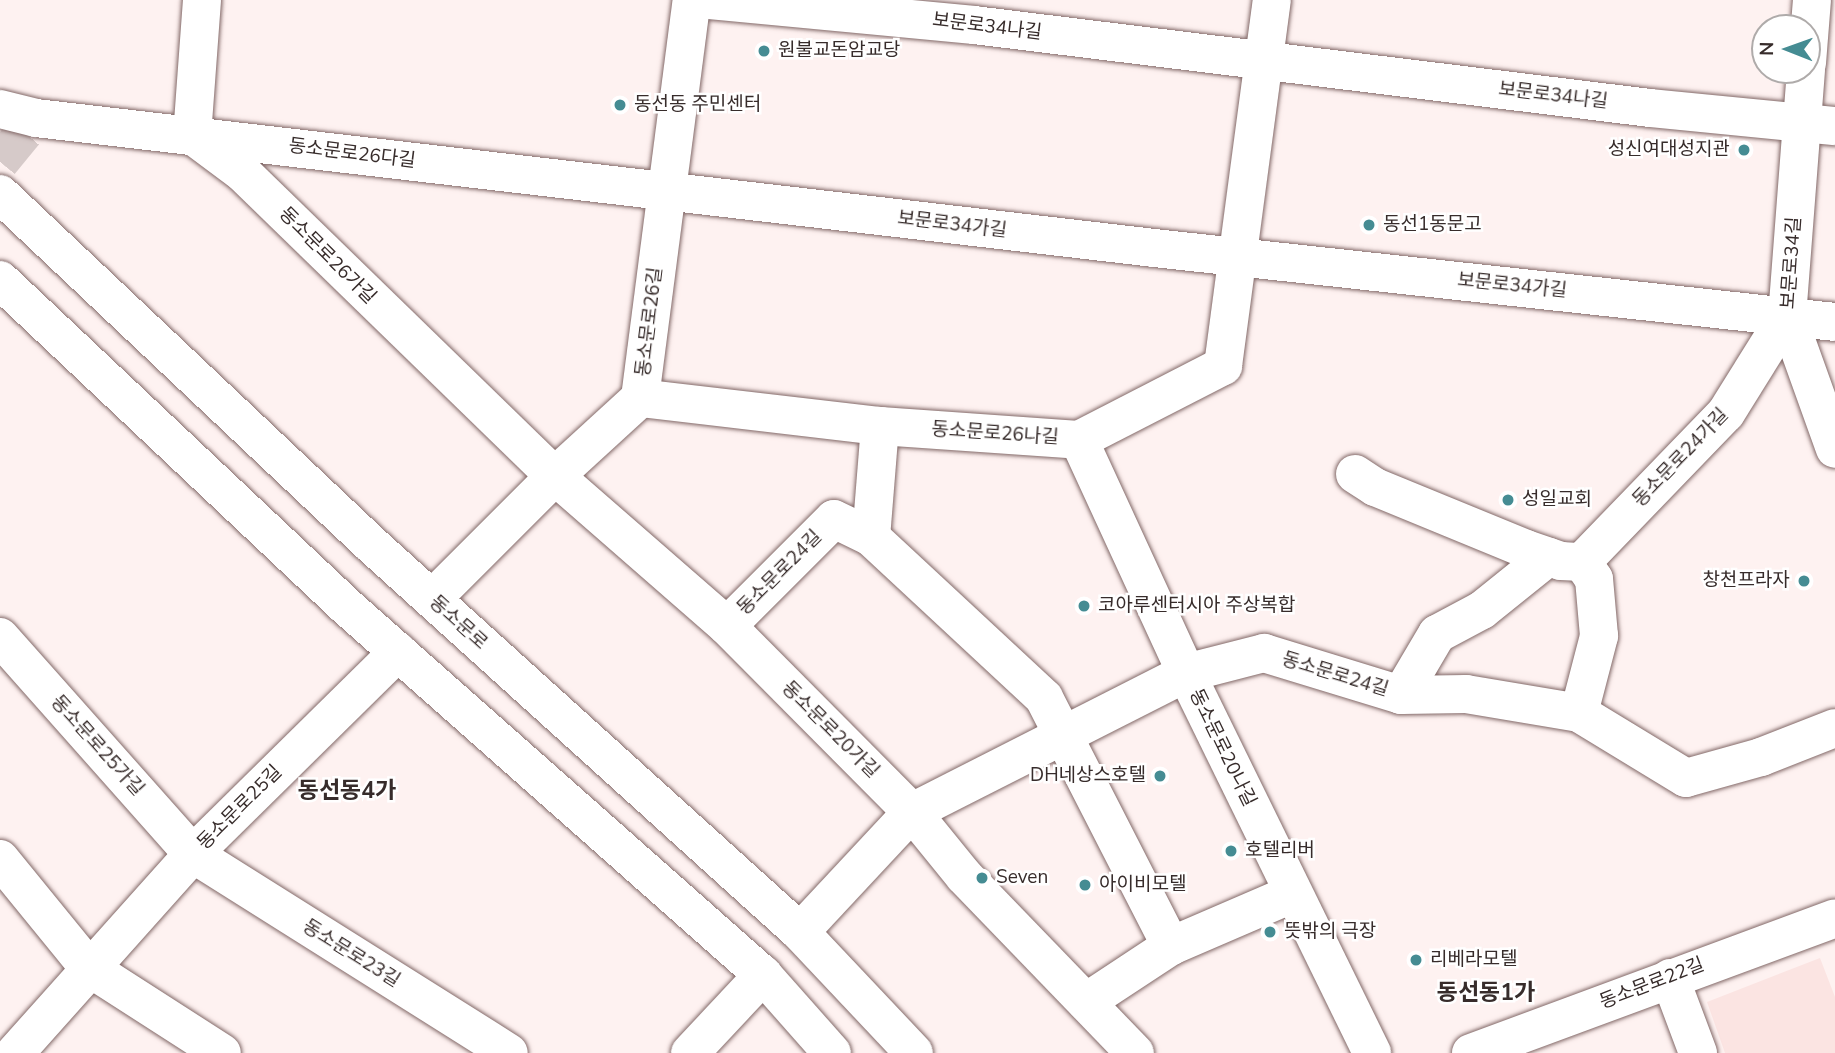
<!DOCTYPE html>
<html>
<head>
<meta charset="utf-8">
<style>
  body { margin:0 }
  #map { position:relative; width:1835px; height:1053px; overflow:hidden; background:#fef2f1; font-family:"Nunito Sans","Noto Sans KR",sans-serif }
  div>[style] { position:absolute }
  .built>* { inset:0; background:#fbe4e2 }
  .minor-tunnel>* { height:38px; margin-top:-19px; transform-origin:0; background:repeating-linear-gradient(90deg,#d6cac9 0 38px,transparent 0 57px) }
  .roads { filter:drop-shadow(0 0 2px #826867) drop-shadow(0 0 2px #826867) }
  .minor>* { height:38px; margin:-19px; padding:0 19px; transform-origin:19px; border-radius:19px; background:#fff }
  .major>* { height:38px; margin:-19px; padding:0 19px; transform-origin:19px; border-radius:19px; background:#fff }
  .dots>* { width:19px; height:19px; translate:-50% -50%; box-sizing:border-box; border:4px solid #fff; border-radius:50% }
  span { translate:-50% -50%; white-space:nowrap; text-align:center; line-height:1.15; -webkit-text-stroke:5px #fff; paint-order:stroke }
  .street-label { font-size:19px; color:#372c2b }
  .poi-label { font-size:19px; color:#372c2b }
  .left { translate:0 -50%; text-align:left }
  .right { translate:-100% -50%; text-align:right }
  .quarter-label { font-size:23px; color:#372c2b; font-weight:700 }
  .north { position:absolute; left:1751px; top:14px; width:70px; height:70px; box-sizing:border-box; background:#fff; border:2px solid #afabaa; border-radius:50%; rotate:271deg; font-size:19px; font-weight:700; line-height:28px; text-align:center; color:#372c2b }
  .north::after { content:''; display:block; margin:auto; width:24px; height:32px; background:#458c93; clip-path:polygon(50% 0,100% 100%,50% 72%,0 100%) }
</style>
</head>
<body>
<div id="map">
  <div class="built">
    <div style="clip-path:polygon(1820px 958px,1835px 997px,1835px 1053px,1725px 1053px,1707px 1002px)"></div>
  </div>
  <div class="minor-tunnel">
    <div style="left:0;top:162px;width:57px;rotate:-50.7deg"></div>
  </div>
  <div class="roads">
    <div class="minor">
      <div style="left:202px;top:0;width:135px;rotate:94.2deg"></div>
      <div style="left:192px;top:135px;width:64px;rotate:36.7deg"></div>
      <div style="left:243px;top:173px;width:435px;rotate:44.2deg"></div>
      <div style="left:555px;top:476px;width:228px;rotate:41.1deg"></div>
      <div style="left:727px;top:626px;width:262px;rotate:45.2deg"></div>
      <div style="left:912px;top:812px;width:82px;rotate:50.9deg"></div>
      <div style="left:964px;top:876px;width:246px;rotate:46deg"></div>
      <div style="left:710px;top:0;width:265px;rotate:5.4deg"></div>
      <div style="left:974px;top:25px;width:681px;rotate:7deg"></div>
      <div style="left:1650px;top:108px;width:186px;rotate:5.6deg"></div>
      <div style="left:1807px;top:63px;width:63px;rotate:-85.5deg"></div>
      <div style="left:1806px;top:70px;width:246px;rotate:94.4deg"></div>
      <div style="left:1787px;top:315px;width:142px;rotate:70.3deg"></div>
      <div style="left:0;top:109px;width:37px;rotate:14deg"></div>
      <div style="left:36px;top:118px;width:1126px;rotate:6.63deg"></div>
      <div style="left:1154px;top:248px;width:685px;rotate:6.2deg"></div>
      <div style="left:640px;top:398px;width:242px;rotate:6.7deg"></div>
      <div style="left:880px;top:426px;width:199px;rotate:4deg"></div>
      <div style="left:1079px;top:440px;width:162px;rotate:-27.2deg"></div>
      <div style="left:1223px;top:366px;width:369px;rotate:-82.4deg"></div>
      <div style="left:880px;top:426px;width:111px;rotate:94.6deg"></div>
      <div style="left:871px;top:537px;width:236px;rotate:42.9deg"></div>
      <div style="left:1044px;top:698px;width:279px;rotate:62.9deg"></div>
      <div style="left:1079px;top:440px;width:256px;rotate:65.3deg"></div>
      <div style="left:1186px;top:673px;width:423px;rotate:63.9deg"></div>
      <div style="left:1355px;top:474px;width:24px;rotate:33deg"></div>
      <div style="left:1375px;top:487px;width:163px;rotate:22.3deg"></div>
      <div style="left:1526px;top:549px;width:37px;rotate:19deg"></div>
      <div style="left:1561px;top:561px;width:21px;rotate:3deg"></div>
      <div style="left:1582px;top:562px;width:207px;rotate:-46deg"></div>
      <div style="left:1726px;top:413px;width:115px;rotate:-58.1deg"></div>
      <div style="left:432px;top:599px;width:174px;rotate:-45deg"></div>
      <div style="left:555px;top:476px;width:115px;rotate:-42.5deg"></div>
      <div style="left:640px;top:398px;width:401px;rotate:-82.6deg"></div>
      <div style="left:727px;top:626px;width:151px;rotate:-45deg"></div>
      <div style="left:834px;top:519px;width:41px;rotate:25.9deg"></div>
      <div style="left:0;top:637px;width:290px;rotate:48.4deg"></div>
      <div style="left:193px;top:854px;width:373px;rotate:32.2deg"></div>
      <div style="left:1401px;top:695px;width:71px;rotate:-59.5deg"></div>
      <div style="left:1437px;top:634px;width:51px;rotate:-28.1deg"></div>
      <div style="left:1482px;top:610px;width:85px;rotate:-38.8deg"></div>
      <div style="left:1579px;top:713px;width:80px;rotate:-75.4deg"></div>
      <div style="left:1599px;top:636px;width:57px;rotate:-95deg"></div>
      <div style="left:1594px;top:579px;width:21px;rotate:-125deg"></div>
      <div style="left:0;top:859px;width:139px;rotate:50.8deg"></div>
      <div style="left:88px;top:967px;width:159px;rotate:32.7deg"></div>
      <div style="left:800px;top:932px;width:164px;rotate:-47deg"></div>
      <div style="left:912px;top:812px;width:307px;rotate:-26.9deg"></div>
      <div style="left:1186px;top:673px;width:81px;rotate:-14.4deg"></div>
      <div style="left:1264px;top:653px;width:143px;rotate:17deg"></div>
      <div style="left:1401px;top:695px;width:65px;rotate:-0.9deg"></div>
      <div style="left:1466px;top:694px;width:115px;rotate:9.5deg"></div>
      <div style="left:1579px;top:713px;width:125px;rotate:31.3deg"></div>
      <div style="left:1686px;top:778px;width:78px;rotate:-15.6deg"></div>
      <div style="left:1761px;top:757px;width:79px;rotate:-21.4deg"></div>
      <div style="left:1670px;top:978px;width:80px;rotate:69.5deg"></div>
      <div style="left:1086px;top:1002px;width:102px;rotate:-33.4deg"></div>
      <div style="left:1171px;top:946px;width:132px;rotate:-23.3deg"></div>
      <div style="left:15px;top:1053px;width:267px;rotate:-48.2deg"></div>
      <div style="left:193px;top:854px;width:288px;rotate:-44.6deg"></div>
      <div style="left:690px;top:1053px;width:107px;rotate:-46.9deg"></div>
      <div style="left:1471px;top:1053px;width:388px;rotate:-20.3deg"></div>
    </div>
    <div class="major">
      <div style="left:0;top:194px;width:513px;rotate:43.34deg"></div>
      <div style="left:373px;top:546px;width:576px;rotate:42.11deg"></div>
      <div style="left:800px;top:932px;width:166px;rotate:46.7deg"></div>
      <div style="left:0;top:280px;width:477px;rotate:43.3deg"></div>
      <div style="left:347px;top:607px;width:555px;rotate:41.5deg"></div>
      <div style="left:763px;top:975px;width:104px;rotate:48.5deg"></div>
    </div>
  </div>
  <div class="dots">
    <div style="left:764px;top:51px;background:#458c93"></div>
    <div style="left:620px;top:105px;background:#458c93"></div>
    <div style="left:1744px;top:150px;background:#458c93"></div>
    <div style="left:1369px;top:225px;background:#458c93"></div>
    <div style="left:1508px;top:500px;background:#458c93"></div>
    <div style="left:1804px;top:581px;background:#458c93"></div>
    <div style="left:1084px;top:606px;background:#458c93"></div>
    <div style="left:1160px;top:776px;background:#458c93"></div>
    <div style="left:1231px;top:851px;background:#458c93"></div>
    <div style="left:982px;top:878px;background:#458c93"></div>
    <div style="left:1085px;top:885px;background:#458c93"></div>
    <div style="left:1270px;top:932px;background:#458c93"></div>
    <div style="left:1416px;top:960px;background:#458c93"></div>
  </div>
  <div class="street-label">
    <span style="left:987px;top:27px;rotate:7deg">보문로34나길</span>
    <span style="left:1553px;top:96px;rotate:7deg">보문로34나길</span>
    <span style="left:352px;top:154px;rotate:7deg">동소문로26다길</span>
    <span style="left:952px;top:225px;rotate:7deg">보문로34가길</span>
    <span style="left:327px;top:256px;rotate:45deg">동소문로26가길</span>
    <span style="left:1792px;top:263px;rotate:-86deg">보문로34길</span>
    <span style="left:1512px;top:286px;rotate:6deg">보문로34가길</span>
    <span style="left:650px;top:322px;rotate:-83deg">동소문로26길</span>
    <span style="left:995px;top:434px;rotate:4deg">동소문로26나길</span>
    <span style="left:1681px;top:458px;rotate:-46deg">동소문로24가길</span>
    <span style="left:780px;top:573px;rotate:-45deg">동소문로24길</span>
    <span style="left:458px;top:623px;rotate:42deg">동소문로</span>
    <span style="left:1335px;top:675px;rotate:17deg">동소문로24길</span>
    <span style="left:830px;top:730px;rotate:45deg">동소문로20가길</span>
    <span style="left:97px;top:746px;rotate:48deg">동소문로25가길</span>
    <span style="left:1222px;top:748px;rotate:64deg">동소문로20나길</span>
    <span style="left:240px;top:808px;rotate:-45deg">동소문로25길</span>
    <span style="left:351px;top:954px;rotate:32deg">동소문로23길</span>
    <span style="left:1652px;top:984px;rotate:-21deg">동소문로22길</span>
  </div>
  <div class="poi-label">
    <span class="left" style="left:778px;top:51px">원불교돈암교당</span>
    <span class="left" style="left:634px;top:105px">동선동 주민센터</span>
    <span class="right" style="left:1730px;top:150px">성신여대성지관</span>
    <span class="left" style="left:1383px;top:225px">동선1동문고</span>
    <span class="left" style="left:1522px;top:500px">성일교회</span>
    <span class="right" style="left:1790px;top:581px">창천프라자</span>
    <span class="left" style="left:1098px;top:606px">코아루센터시아 주상복합</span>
    <span class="right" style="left:1146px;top:776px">DH네상스호텔</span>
    <span class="left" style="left:1245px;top:851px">호텔리버</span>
    <span class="left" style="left:996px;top:878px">Seven</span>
    <span class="left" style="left:1099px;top:885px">아이비모텔</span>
    <span class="left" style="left:1284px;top:932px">뜻밖의 극장</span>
    <span class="left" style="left:1430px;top:960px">리베라모텔</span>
  </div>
  <div class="quarter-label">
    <span style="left:347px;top:791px">동선동4가</span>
    <span style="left:1486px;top:993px">동선동1가</span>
  </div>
  <div class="north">N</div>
</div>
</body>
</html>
